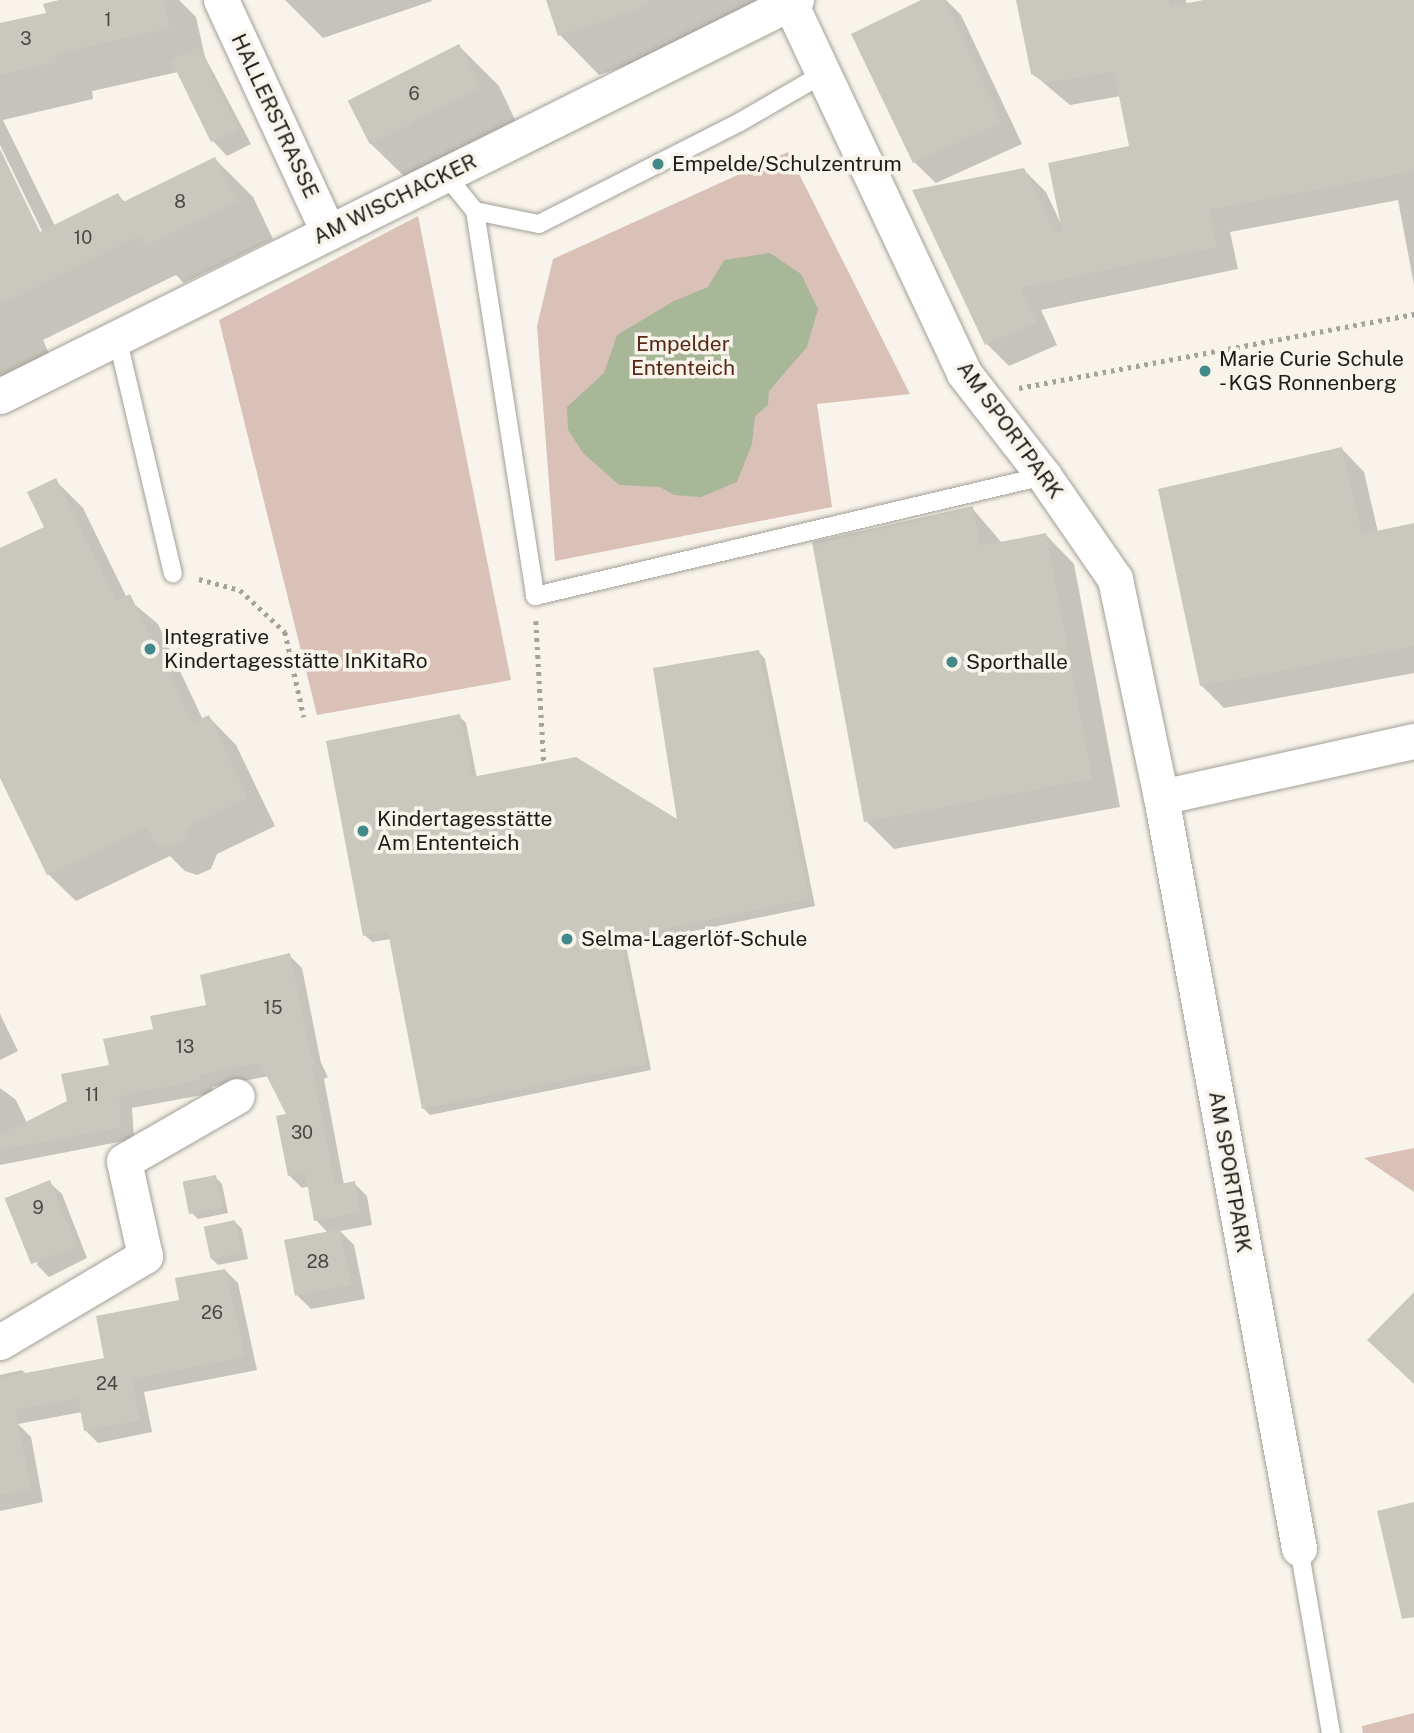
<!DOCTYPE html>
<html>
<head>
<meta charset="utf-8">
<style>
  body { margin:0 }
  #map { position:relative; width:1414px; height:1733px; overflow:hidden; background:#f8f4eb; font-family:"Public Sans",sans-serif }
  div>[style] { position:absolute }
  .green>* { inset:0; background:#dac1b8 }
  .water>* { inset:0; background:#a7b798 }
  .shadow>* { inset:0; background:#0003 }
  .building>* { inset:0; background:#c8c8bf; transform-origin:0 0 }
  .path>* { height:4.5px; margin-top:-2.25px; transform-origin:0; background:repeating-linear-gradient(90deg,#a5a29b 0 3.5px,transparent 0 8.5px) }
  .roads { filter:drop-shadow(0 0 2px #a29f97) drop-shadow(0 0 2px #a29f97) }
  .lane>* { height:18px; margin:-9px; padding:0 9px; transform-origin:9px; border-radius:9px; background:#fff }
  .street>* { height:35px; margin:-17.5px; padding:0 17.5px; transform-origin:17.5px; border-radius:17.5px; background:#fff }
  .dots>* { width:19px; height:19px; translate:-50% -50%; box-sizing:border-box; border:4px solid #f8f4eb; border-radius:50% }
  span { translate:-50% -50%; white-space:nowrap; text-align:center; line-height:1.15; -webkit-text-stroke:7px #f8f4eb; paint-order:stroke }
  .number-label { font-size:18px; color:#484742 }
  .number-label span { -webkit-text-stroke-width:0 }
  .street-label { font-size:21px; color:#1d1c19 }
  .poi-label { font-size:21px; color:#1d1c19 }
  .left { translate:0 -50%; text-align:left }
  .park-label { font-size:21px; color:#592916 }
</style>
</head>
<body>
<div id="map">
  <div class="green">
    <div style="clip-path:polygon(788px 152px,910px 394px,817px 404px,832px 507px,555px 561px,537px 326px,553px 259px)"></div>
    <div style="clip-path:polygon(418px 216px,511px 680px,317px 715px,219px 320px)"></div>
    <div style="clip-path:polygon(1414px 1148px,1414px 1192px,1364px 1158px)"></div>
    <div style="clip-path:polygon(1414px 1713px,1414px 1733px,1363px 1733px,1362px 1726px)"></div>
  </div>
  <div class="water">
    <div style="clip-path:polygon(770px 253px,801px 274px,818px 309px,807px 347px,769px 391px,768px 405px,755px 416px,752px 444px,737px 482px,701px 497px,674px 495px,660px 487px,619px 485px,583px 453px,568px 430px,567px 407px,604px 373px,617px 335px,674px 301px,708px 287px,724px 260px)"></div>
  </div>
  <div class="shadow">
    <div style="clip-path:polygon(67px 0,179px 0,196px 17px,205px 57px,251px 144px,227px 156px,213px 141px,178px 72px,92px 91px,93px 99px,3px 120px,55px 226px,118px 195px,126px 203px,215px 159px,253px 197px,273px 239px,184px 283px,176px 275px,43px 340px,52px 360px,0 398px,0 153px,43px 240px,46px 239px,0 145px,0 25px,48px 14px)"></div>
    <div style="clip-path:polygon(285px 0,431px 0,432px 1px,323px 38px)"></div>
    <div style="clip-path:polygon(548px 0,757px 0,764px 19px,599px 75px,560px 35px)"></div>
    <div style="clip-path:polygon(925px 0,946px 0,961px 15px,1022px 144px,936px 183px,914px 162px)"></div>
    <div style="clip-path:polygon(1018px 0,1186px 0,1187px 5px,1214px 0,1414px 0,1414px 285px,1398px 200px,1230px 232px,1238px 269px,1041px 310px,1057px 345px,1009px 366px,987px 344px,1023px 169px,1046px 192px,1061px 224px,1131px 148px,1121px 96px,1070px 105px,1032px 73px)"></div>
    <div style="clip-path:polygon(459px 46px,499px 86px,519px 128px,410px 182px,370px 143px)"></div>
    <div style="clip-path:polygon(1342px 449px,1364px 472px,1378px 532px,1414px 525px,1414px 673px,1224px 708px,1201px 685px)"></div>
    <div style="clip-path:polygon(55px 480px,83px 508px,127px 598px,158px 624px,203px 720px,209px 717px,236px 745px,275px 826px,217px 854px,211px 869px,197px 875px,185px 871px,170px 856px,76px 901px,48px 874px,0 772px,0 550px,46px 528px)"></div>
    <div style="clip-path:polygon(972px 508px,1002px 543px,1046px 535px,1074px 564px,1120px 807px,894px 849px,866px 821px)"></div>
    <div style="clip-path:polygon(759px 652px,765px 659px,815px 906px,626px 945px,651px 1070px,430px 1115px,424px 1109px,391px 939px,372px 942px,365px 935px,459px 716px,466px 723px,477px 778px,679px 823px)"></div>
    <div style="clip-path:polygon(289px 955px,302px 968px,321px 1063px,328px 1077px,324px 1079px,344px 1185px,354px 1183px,367px 1196px,372px 1225px,340px 1231px,354px 1245px,365px 1299px,311px 1309px,297px 1295px,328px 1233px,316px 1220px,309px 1186px,302px 1188px,289px 1175px,289px 1115px,269px 1076px,212px 1087px,213px 1093px,132px 1108px,134px 1139px,0 1165px,0 1088px,16px 1100px,27px 1123px,69px 1102px,155px 1030px,208px 1006px)"></div>
    <div style="clip-path:polygon(0 1014px,18px 1051px,0 1060px)"></div>
    <div style="clip-path:polygon(215px 1177px,222px 1184px,228px 1213px,198px 1219px,191px 1212px)"></div>
    <div style="clip-path:polygon(49px 1182px,62px 1194px,87px 1258px,49px 1277px,37px 1265px)"></div>
    <div style="clip-path:polygon(235px 1222px,242px 1229px,248px 1259px,218px 1265px,211px 1258px)"></div>
    <div style="clip-path:polygon(225px 1270px,238px 1283px,257px 1370px,144px 1392px,152px 1432px,98px 1443px,85px 1430px,82px 1412px,18px 1424px,31px 1437px,43px 1502px,0 1511px,0 1375px,22px 1370px,26px 1374px,106px 1359px)"></div>
  </div>
  <div class="building">
    <div style="clip-path:polygon(59px 0,164px 0,170px 28px,55px 54px,57px 62px,0 75px,0 23px,46px 13px,43px 4px)"></div>
    <div style="clip-path:polygon(546px 0,648px 0,649px 5px,558px 36px)"></div>
    <div style="clip-path:polygon(921px 0,944px 0,1002px 122px,913px 163px,851px 34px)"></div>
    <div style="clip-path:polygon(1016px 0,1169px 0,1170px 6px,1204px 0,1414px 0,1414px 171px,1209px 210px,1217px 247px,1020px 288px,1036px 322px,985px 345px,912px 190px,1024px 168px,1055px 233px,1062px 231px,1048px 163px,1129px 146px,1114px 71px,1046px 83px,1031px 74px)"></div>
    <div style="left:459px;top:44px;width:49px;height:125px;rotate:63deg"></div>
    <div style="left:198px;top:47px;width:91px;height:30px;rotate:64deg"></div>
    <div style="clip-path:polygon(0 149px,40px 232px,118px 193px,123px 202px,215px 157px,237px 201px,145px 246px,140px 236px,0 305px)"></div>
    <div style="clip-path:polygon(1342px 447px,1362px 534px,1414px 523px,1414px 646px,1200px 686px,1158px 489px)"></div>
    <div style="clip-path:polygon(56px 478px,116px 601px,130px 594px,192px 723px,209px 715px,248px 798px,190px 826px,183px 841px,169px 848px,155px 844px,147px 827px,47px 875px,0 778px,0 548px,44px 527px,27px 492px)"></div>
    <div style="clip-path:polygon(973px 506px,980px 546px,1046px 533px,1092px 779px,864px 822px,812px 542px)"></div>
    <div style="clip-path:polygon(759px 650px,809px 899px,620px 938px,646px 1064px,422px 1109px,388px 932px,363px 936px,326px 741px,460px 714px,472px 777px,576px 757px,677px 819px,653px 668px)"></div>
    <div style="clip-path:polygon(290px 953px,309px 1048px,316px 1064px,312px 1066px,335px 1185px,355px 1181px,360px 1212px,314px 1221px,305px 1172px,288px 1176px,276px 1116px,286px 1114px,260px 1063px,200px 1075px,201px 1080px,119px 1096px,121px 1127px,0 1150px,0 1135px,67px 1101px,61px 1074px,109px 1065px,103px 1039px,153px 1029px,150px 1016px,206px 1005px,200px 975px)"></div>
    <div style="left:216px;top:1175px;width:33px;height:34px;rotate:79deg"></div>
    <div style="left:50px;top:1180px;width:71px;height:49px;rotate:68deg"></div>
    <div style="left:235px;top:1220px;width:33px;height:32px;rotate:78deg"></div>
    <div style="left:340px;top:1229px;width:57px;height:57px;rotate:79deg"></div>
    <div style="clip-path:polygon(225px 1269px,245px 1357px,132px 1379px,140px 1420px,84px 1431px,78px 1398px,15px 1410px,31px 1489px,0 1495px,0 1378px,104px 1358px,96px 1316px,179px 1300px,175px 1278px)"></div>
    <div style="clip-path:polygon(1414px 1292px,1414px 1384px,1367px 1340px)"></div>
    <div style="clip-path:polygon(1414px 1502px,1414px 1617px,1402px 1619px,1377px 1511px)"></div>
  </div>
  <div class="path">
    <div style="left:1019px;top:388px;width:402px;rotate:-10.6deg"></div>
    <div style="left:199px;top:579px;width:42px;rotate:15deg"></div>
    <div style="left:240px;top:590px;width:62px;rotate:43deg"></div>
    <div style="left:285px;top:632px;width:87px;rotate:77.4deg"></div>
    <div style="left:536px;top:621px;width:142px;rotate:86.8deg"></div>
  </div>
  <div class="roads">
    <div class="lane">
      <div style="left:445px;top:174px;width:48px;rotate:51deg"></div>
      <div style="left:475px;top:211px;width:65px;rotate:11.5deg"></div>
      <div style="left:539px;top:224px;width:225px;rotate:-26.9deg"></div>
      <div style="left:740px;top:122px;width:94px;rotate:-30.1deg"></div>
      <div style="left:475px;top:211px;width:390px;rotate:81.1deg"></div>
      <div style="left:535px;top:596px;width:523px;rotate:-13.27deg"></div>
      <div style="left:117px;top:337px;width:243px;rotate:76.7deg"></div>
      <div style="left:1299px;top:1548px;width:188px;rotate:80.2deg"></div>
    </div>
    <div class="street">
      <div style="left:221px;top:0;width:255px;rotate:65.2deg"></div>
      <div style="left:790px;top:3px;width:409px;rotate:64.8deg"></div>
      <div style="left:964px;top:373px;width:130px;rotate:52.2deg"></div>
      <div style="left:1044px;top:476px;width:125px;rotate:55.4deg"></div>
      <div style="left:1115px;top:579px;width:223px;rotate:78.1deg"></div>
      <div style="left:1161px;top:797px;width:764px;rotate:79.59deg"></div>
      <div style="left:0;top:396px;width:889px;rotate:-26.45deg"></div>
      <div style="left:1161px;top:797px;width:259px;rotate:-12.5deg"></div>
      <div style="left:0;top:1342px;width:169px;rotate:-30.7deg"></div>
      <div style="left:145px;top:1256px;width:97px;rotate:-102.5deg"></div>
      <div style="left:124px;top:1161px;width:130px;rotate:-29.9deg"></div>
    </div>
  </div>
  <div class="dots">
    <div style="left:658px;top:164px;background:#41898a"></div>
    <div style="left:1205px;top:371px;background:#41898a"></div>
    <div style="left:150px;top:649px;background:#41898a"></div>
    <div style="left:952px;top:662px;background:#41898a"></div>
    <div style="left:363px;top:831px;background:#41898a"></div>
    <div style="left:567px;top:939px;background:#41898a"></div>
  </div>
  <div class="number-label">
    <span style="left:108px;top:20px">1</span>
    <span style="left:26px;top:39px">3</span>
    <span style="left:414px;top:94px">6</span>
    <span style="left:180px;top:202px">8</span>
    <span style="left:83px;top:238px">10</span>
    <span style="left:273px;top:1008px">15</span>
    <span style="left:185px;top:1047px">13</span>
    <span style="left:92px;top:1095px">11</span>
    <span style="left:302px;top:1133px">30</span>
    <span style="left:38px;top:1208px">9</span>
    <span style="left:318px;top:1262px">28</span>
    <span style="left:212px;top:1313px">26</span>
    <span style="left:107px;top:1384px">24</span>
  </div>
  <div class="street-label">
    <span style="left:275px;top:116px;rotate:65deg">HALLERSTRASSE</span>
    <span style="left:395px;top:199px;rotate:-26deg">AM WISCHACKER</span>
    <span style="left:1010px;top:430px;rotate:54deg">AM SPORTPARK</span>
    <span style="left:1230px;top:1172px;rotate:80deg">AM SPORTPARK</span>
  </div>
  <div class="poi-label">
    <span class="left" style="left:672px;top:164px">Empelde/Schulzentrum</span>
    <span class="left" style="left:1219px;top:371px">Marie Curie Schule<br>- KGS Ronnenberg</span>
    <span class="left" style="left:164px;top:649px">Integrative<br>Kindertagesstätte InKitaRo</span>
    <span class="left" style="left:966px;top:662px">Sporthalle</span>
    <span class="left" style="left:377px;top:831px">Kindertagesstätte<br>Am Ententeich</span>
    <span class="left" style="left:581px;top:939px">Selma-Lagerlöf-Schule</span>
  </div>
  <div class="park-label">
    <span style="left:683px;top:356px">Empelder<br>Ententeich</span>
  </div>
</div>
</body>
</html>
